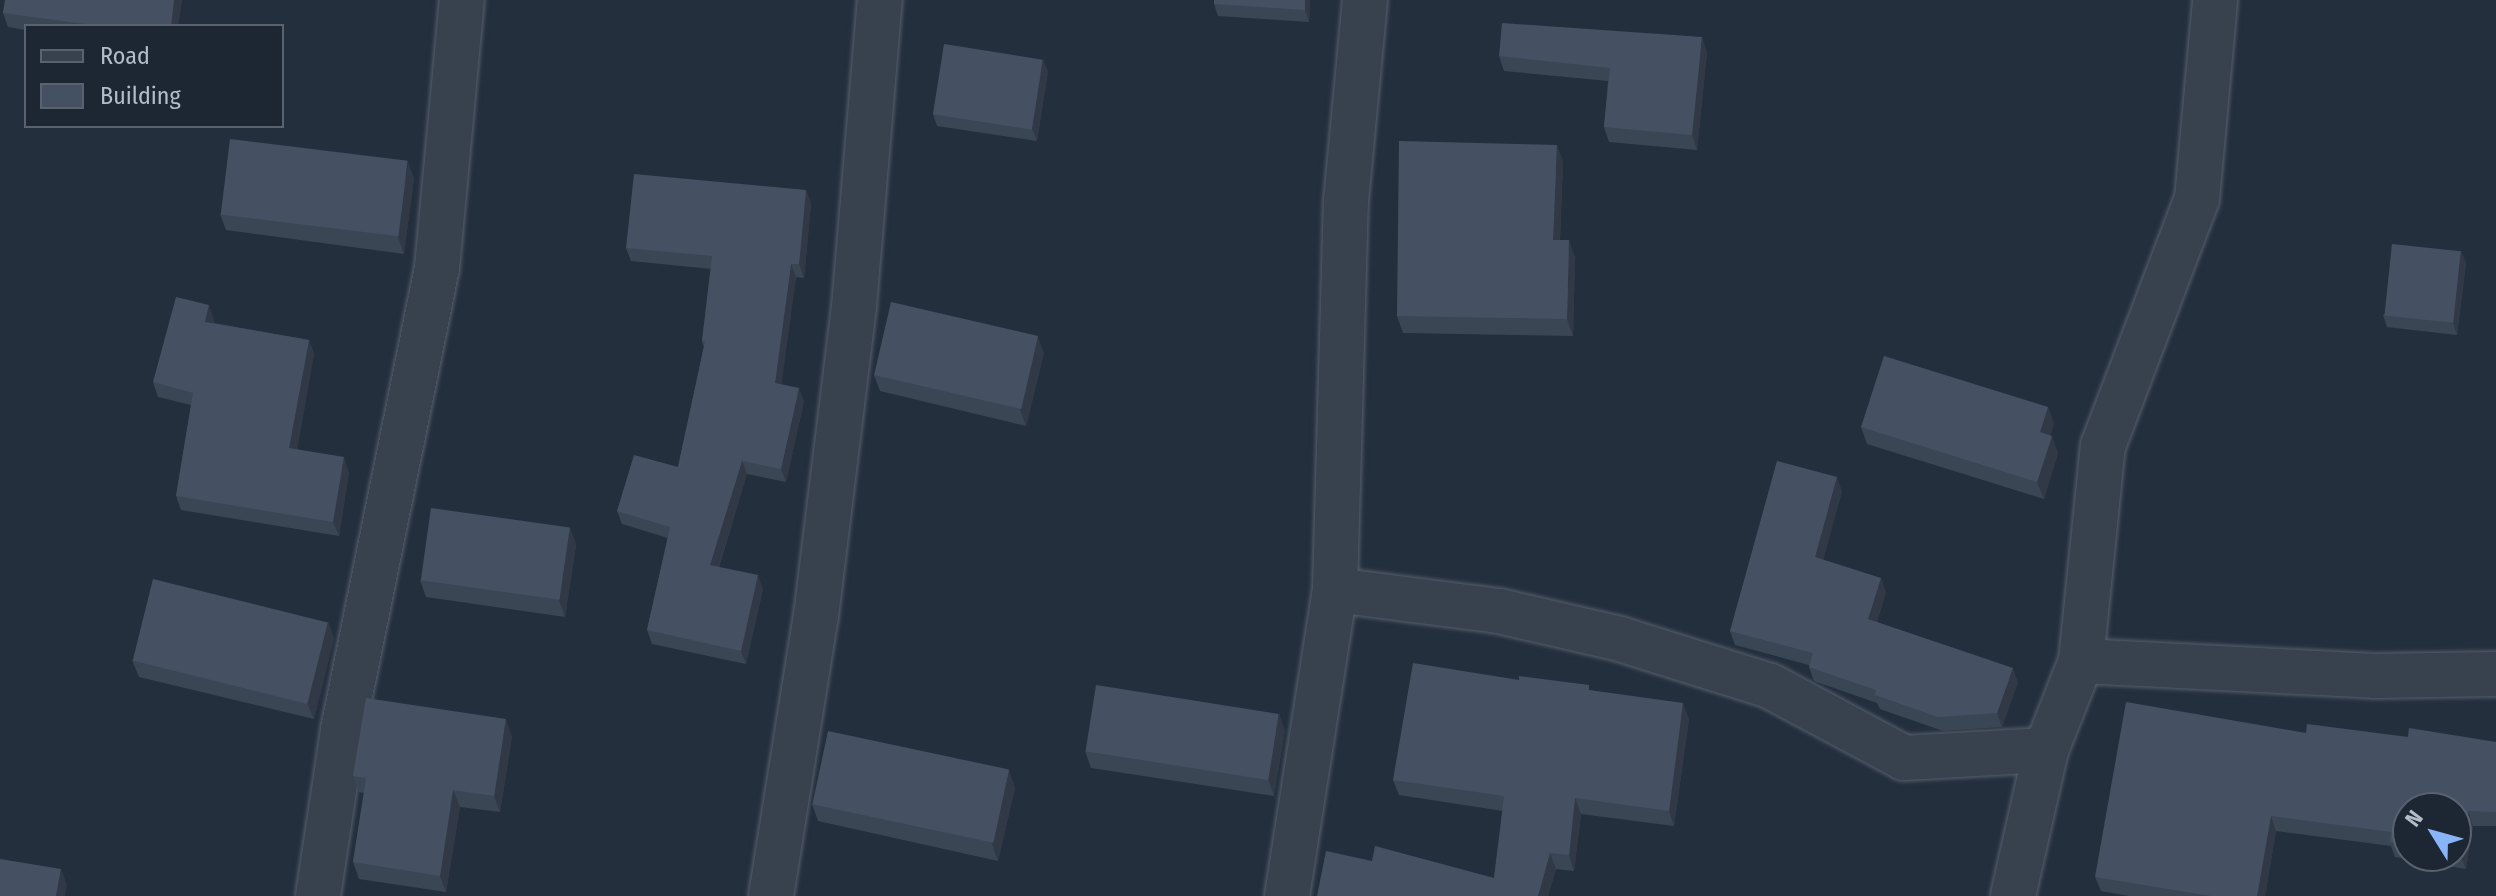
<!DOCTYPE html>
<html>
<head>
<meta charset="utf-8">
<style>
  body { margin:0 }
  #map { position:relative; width:2496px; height:896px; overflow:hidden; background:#242f3e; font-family:"Fira Sans Condensed",sans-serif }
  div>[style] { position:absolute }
  .roads { filter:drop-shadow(0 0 2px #565f6c) drop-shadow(0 0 2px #565f6c) }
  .street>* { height:44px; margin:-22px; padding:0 22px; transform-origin:22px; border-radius:22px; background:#38414e }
  .wall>* { inset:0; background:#3b4654 }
  .shaded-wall>* { inset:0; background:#303945 }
  .building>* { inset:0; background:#455162; transform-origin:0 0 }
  span { translate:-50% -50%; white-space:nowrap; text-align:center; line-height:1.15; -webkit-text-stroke:6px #1d2633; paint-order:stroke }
  .legend { position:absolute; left:24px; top:24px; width:260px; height:104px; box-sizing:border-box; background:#1d2633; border:2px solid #59626f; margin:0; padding:10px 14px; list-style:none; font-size:24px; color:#b4bcc9 }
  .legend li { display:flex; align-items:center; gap:16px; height:40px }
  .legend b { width:40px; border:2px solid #59626f }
  .north { position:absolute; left:2392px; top:792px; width:80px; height:80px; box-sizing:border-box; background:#1d2633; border:2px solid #59626f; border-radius:50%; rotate:307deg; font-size:22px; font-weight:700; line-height:32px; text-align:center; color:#b4bcc9 }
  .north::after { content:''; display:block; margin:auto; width:28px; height:36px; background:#8ab4f8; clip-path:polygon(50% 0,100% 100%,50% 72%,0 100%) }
</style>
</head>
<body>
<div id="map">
  <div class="roads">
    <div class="street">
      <div style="left:1335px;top:590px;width:165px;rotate:7.3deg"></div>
      <div style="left:1499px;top:611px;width:124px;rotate:13deg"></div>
      <div style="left:1620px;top:639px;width:157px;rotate:17.4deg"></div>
      <div style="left:1770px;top:686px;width:152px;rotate:28.2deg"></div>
      <div style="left:1904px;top:758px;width:142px;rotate:-3.2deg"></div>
      <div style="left:2081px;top:661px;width:294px;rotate:2.9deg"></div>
      <div style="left:2375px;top:676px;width:121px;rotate:-0.9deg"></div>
      <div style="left:318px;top:896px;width:168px;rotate:-81.4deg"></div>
      <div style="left:343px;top:730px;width:471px;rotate:-78.5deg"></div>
      <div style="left:437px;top:268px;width:269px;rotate:-84.7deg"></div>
      <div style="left:771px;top:896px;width:284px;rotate:-80.9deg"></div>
      <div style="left:816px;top:616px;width:311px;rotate:-83deg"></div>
      <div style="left:854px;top:307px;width:308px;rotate:-85.2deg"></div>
      <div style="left:1287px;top:896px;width:310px;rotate:-81.1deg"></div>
      <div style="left:1335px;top:590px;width:389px;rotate:-88.4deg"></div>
      <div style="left:1346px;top:201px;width:202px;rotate:-84.6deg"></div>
      <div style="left:2013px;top:896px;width:150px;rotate:-77.3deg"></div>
      <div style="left:2046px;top:750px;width:96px;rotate:-68.5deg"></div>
      <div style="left:2081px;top:661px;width:216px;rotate:-84.2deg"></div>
      <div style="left:2103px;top:446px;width:264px;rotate:-69.2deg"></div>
      <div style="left:2197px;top:199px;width:200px;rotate:-84.8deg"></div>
    </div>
  </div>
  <div class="wall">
    <div style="clip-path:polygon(5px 0,182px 0,178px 26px,26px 26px,26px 30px,8px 27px,3px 13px)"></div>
    <div style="clip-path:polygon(1214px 0,1310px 0,1309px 22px,1218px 16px,1214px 4px)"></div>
    <div style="clip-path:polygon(1707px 52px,1697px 150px,1609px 142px,1604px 127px,1608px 81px,1504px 71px,1499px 56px)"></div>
    <div style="clip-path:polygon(1048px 71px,1037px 141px,937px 126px,933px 114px)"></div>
    <div style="clip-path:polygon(1563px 161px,1560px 240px,1575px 257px,1573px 336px,1403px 333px,1397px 316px)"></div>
    <div style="clip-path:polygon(414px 178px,404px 254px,226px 230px,220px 214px)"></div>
    <div style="clip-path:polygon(806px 190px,811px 203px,804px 278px,796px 277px,781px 384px,804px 401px,786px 482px,747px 474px,719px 567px,763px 589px,746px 664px,652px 644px,647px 630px,668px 538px,622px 524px,617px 511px,678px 467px,704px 347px,702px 341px,711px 269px,631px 261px,626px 248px)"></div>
    <div style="clip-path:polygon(2461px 251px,2466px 263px,2457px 335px,2387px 327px,2383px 315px)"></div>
    <div style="clip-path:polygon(214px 320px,214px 323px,309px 340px,314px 354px,297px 449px,349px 472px,339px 536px,181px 510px,176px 496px,191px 405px,158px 397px,153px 382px)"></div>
    <div style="clip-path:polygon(1044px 353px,1026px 426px,880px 391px,874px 375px)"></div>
    <div style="clip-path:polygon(2048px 407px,2054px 424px,2050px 436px,2058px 453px,2044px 499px,1867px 444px,1861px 427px)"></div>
    <div style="clip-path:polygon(1842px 491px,1823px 560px,1886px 592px,1877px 622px,2018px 682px,2002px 727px,1943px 731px,1880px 709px,1877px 703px,1814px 681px,1809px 667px,1809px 665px,1735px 645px,1730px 631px)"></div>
    <div style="clip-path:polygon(570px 528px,576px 545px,565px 617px,426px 597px,420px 580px)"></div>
    <div style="clip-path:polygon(328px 622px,334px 638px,314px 719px,139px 677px,132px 660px)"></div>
    <div style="clip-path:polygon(1519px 680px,1591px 690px,1689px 719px,1674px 826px,1581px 814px,1574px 871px,1556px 869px,1548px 896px,1372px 861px,1494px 878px,1503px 811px,1399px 795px,1393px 780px)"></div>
    <div style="clip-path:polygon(1285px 730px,1274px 796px,1091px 768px,1085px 751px)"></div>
    <div style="clip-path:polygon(512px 736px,500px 812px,460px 807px,446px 892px,359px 879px,353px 862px,364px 793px,359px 792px,353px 776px)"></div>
    <div style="clip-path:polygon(evenodd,2408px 737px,2496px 742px,2496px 826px,2473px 826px,2466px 869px,2395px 857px,2391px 846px,2276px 831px,2265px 896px,2129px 896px,2101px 891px,2095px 877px,2408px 737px,2408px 808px,2456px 808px,2456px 856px,2408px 856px,2408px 808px)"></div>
    <div style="clip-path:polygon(1009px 771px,1015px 788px,998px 861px,818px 821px,812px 804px)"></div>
  </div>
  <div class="shaded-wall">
    <div style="clip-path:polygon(174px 0,182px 0,178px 26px,171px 26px)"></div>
    <div style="clip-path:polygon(1305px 0,1310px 0,1309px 22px,1305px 10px)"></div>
    <div style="clip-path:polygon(1702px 37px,1707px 52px,1697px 150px,1692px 135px)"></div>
    <div style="clip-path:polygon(1043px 59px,1048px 71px,1037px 141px,1032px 129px)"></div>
    <div style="clip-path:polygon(1557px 145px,1563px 161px,1559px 257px,1553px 240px)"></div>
    <div style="clip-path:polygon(408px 162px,414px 178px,404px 254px,398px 237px)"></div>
    <div style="clip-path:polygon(806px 190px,811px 203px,804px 278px,799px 264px)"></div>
    <div style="clip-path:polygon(1569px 240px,1575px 257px,1573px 336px,1567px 319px)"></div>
    <div style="clip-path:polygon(2461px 251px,2466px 263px,2457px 335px,2453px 323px)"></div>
    <div style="clip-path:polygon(791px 264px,796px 277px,780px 396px,775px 383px)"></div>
    <div style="clip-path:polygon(209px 305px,214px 320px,210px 336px,205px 322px)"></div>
    <div style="clip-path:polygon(1038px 337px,1044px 353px,1026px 426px,1020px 410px)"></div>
    <div style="clip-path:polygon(309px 340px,314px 354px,295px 463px,289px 448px)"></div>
    <div style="clip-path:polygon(799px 388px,804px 401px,786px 482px,781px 469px)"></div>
    <div style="clip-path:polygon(2048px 407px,2054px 424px,2046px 449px,2040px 432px)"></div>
    <div style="clip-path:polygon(2052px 436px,2058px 453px,2044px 499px,2037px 482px)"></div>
    <div style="clip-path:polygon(344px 457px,349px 472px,339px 536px,333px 522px)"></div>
    <div style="clip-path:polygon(742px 461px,747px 474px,715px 578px,710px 565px)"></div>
    <div style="clip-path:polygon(1837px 477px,1842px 491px,1820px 571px,1815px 557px)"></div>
    <div style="clip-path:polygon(570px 528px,576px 545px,565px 617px,559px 600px)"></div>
    <div style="clip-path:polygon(758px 575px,763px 589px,746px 664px,741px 651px)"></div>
    <div style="clip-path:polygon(1881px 578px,1886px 592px,1873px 633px,1868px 619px)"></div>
    <div style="clip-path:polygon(328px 622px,334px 638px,314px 719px,307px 703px)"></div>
    <div style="clip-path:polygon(2013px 668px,2018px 682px,2002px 727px,1997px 713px)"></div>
    <div style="clip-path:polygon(1683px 703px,1689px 719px,1674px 826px,1669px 811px)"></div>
    <div style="clip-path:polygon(1279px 713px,1285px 730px,1274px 796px,1268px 779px)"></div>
    <div style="clip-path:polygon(506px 719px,512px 736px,500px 812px,494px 796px)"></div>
    <div style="clip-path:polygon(1009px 771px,1015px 788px,998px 861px,992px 844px)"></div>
    <div style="clip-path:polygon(453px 790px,460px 807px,446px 892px,440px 876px)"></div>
    <div style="clip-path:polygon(1575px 798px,1581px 814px,1574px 871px,1569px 855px)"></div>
    <div style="clip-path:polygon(2468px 811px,2473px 826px,2466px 869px,2460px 855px)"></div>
    <div style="clip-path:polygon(2271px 816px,2276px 831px,2265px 896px,2257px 896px)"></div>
    <div style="clip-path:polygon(1550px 853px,1556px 869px,1548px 896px,1538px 896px)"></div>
    <div style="clip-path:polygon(61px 869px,67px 885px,65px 896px,56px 896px)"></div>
  </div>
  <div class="building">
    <div style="clip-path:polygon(5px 0,174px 0,171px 26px,100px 26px,3px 13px)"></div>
    <div style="clip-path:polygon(1214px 0,1305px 0,1305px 10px,1214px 4px)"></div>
    <div style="clip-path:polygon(1502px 23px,1702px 37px,1692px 135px,1604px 127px,1610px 68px,1499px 56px)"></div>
    <div style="left:944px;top:44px;width:100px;height:71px;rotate:9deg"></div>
    <div style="left:230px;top:139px;width:179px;height:76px;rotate:7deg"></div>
    <div style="clip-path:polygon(1399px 141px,1557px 145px,1553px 240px,1569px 240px,1567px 319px,1397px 316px)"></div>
    <div style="clip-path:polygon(634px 174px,806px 190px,799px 264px,791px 264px,775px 383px,799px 388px,781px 469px,742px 461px,710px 565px,758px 575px,741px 651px,647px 630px,670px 527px,617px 511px,634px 455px,678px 467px,705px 341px,702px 341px,712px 256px,626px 248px)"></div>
    <div style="left:2392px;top:244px;width:69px;height:72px;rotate:6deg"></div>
    <div style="clip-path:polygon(176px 297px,209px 305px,205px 322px,309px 340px,289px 448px,344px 457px,333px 522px,176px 496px,193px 393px,153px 382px)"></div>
    <div style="left:891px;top:302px;width:151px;height:75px;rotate:13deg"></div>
    <div style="clip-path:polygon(1884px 356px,2048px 407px,2040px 432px,2052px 436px,2037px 482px,1861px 427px)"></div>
    <div style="clip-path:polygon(1777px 461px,1837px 477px,1815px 557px,1881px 578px,1868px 619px,2013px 668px,1997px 713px,1938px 717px,1875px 695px,1876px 690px,1809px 667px,1813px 653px,1730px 631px)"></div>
    <div style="left:431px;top:508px;width:140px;height:73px;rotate:8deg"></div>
    <div style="left:153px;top:579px;width:180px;height:84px;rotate:14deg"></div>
    <div style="clip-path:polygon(1413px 663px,1519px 680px,1519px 676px,1589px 685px,1589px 690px,1683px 703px,1669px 811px,1575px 798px,1569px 855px,1550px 853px,1538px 896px,1317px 896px,1326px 851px,1372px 861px,1375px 846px,1494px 878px,1504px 796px,1393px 780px)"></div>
    <div style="left:1096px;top:685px;width:185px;height:67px;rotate:9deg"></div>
    <div style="clip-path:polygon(366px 698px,506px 719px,494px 796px,453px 790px,440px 876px,353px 862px,366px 778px,353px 776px)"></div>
    <div style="clip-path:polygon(2126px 702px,2306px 733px,2307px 724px,2408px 737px,2409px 728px,2496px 742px,2496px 812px,2468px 811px,2460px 855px,2456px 854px,2456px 808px,2408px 808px,2408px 845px,2390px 842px,2391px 832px,2271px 816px,2257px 896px,2211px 896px,2095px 877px)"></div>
    <div style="left:828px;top:731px;width:185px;height:75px;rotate:12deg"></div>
    <div style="clip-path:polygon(0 859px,61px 869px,56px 896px,0 896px)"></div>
  </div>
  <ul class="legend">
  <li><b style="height:10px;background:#38414e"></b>Road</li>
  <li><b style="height:22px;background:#455162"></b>Building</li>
  </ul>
  <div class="north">N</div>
</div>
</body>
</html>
